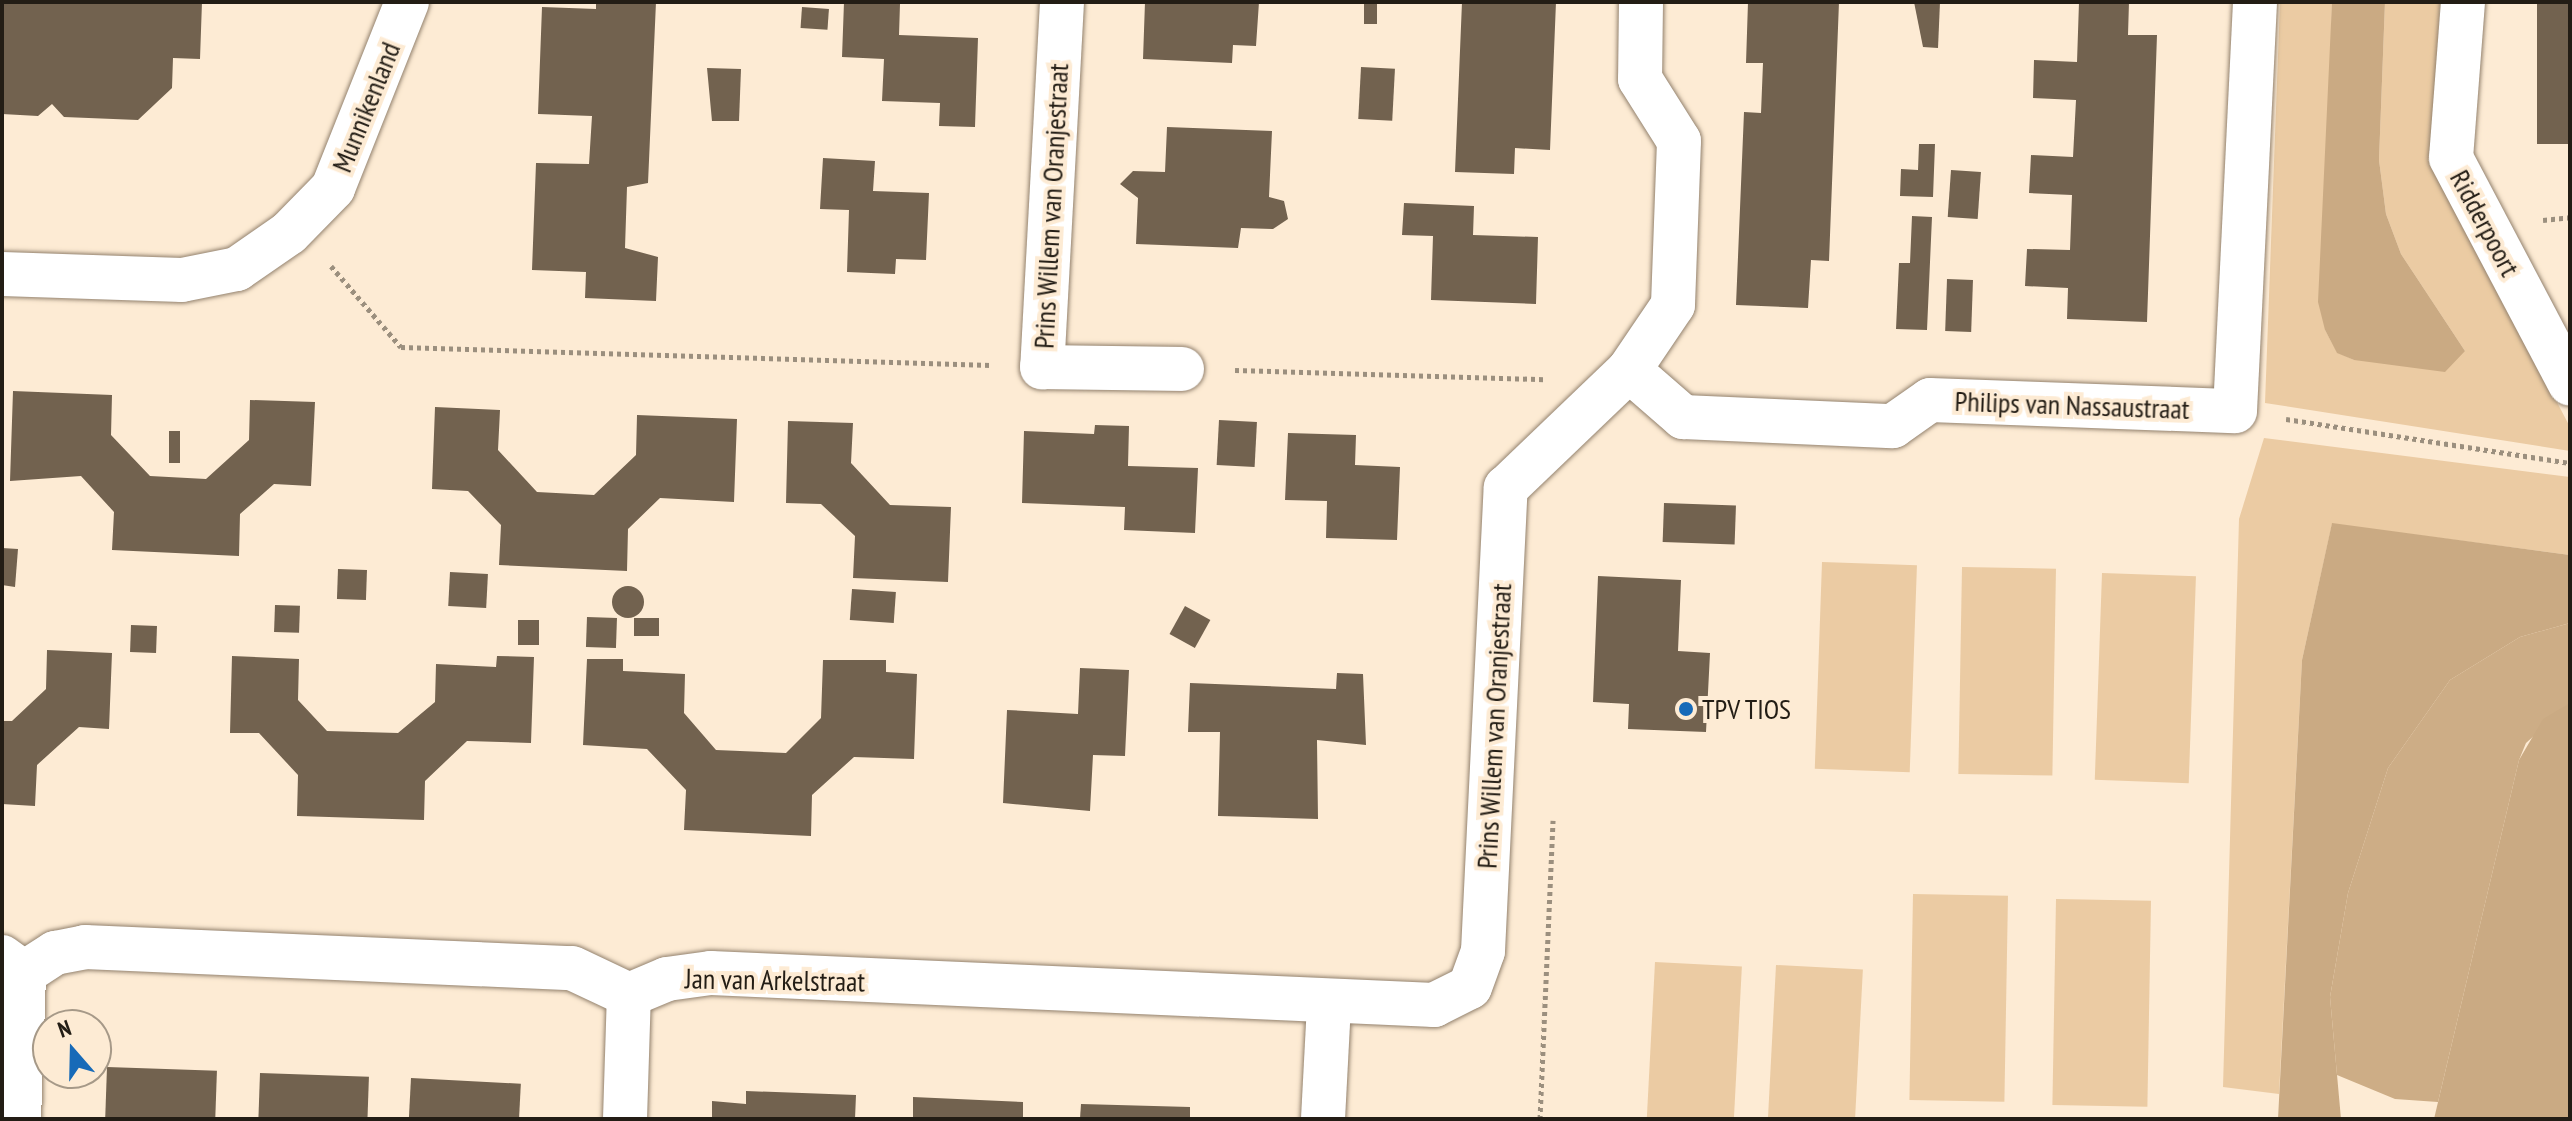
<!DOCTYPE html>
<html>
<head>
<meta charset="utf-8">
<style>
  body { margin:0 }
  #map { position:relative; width:2572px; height:1121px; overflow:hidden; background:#fdebd4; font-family:"PT Sans Narrow",sans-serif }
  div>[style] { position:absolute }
  .green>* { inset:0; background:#ebcba3; transform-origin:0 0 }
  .forest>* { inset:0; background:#cdad86 }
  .water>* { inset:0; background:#caaa83 }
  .building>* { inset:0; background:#72624f; transform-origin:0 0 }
  .round { border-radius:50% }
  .path>* { height:5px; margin-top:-2.5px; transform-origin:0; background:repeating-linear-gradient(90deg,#9b8f7e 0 4px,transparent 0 8px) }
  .roads { filter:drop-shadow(0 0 2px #93826e) drop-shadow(0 0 2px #93826e) }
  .minor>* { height:44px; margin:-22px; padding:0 22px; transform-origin:22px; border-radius:22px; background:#fff }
  .dots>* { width:22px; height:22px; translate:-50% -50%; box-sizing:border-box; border:4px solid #fdebd4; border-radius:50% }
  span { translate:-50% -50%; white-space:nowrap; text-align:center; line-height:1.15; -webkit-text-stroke:8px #fdebd4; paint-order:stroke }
  .street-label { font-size:28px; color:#231d15 }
  .poi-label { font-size:28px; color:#231d15 }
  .left { translate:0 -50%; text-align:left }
  .frame { position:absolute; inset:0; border:4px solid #231d15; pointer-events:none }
  .north { position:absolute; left:32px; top:1009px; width:80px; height:80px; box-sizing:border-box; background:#fdebd4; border:2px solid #a69988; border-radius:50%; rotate:340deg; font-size:22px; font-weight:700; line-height:32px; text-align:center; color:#231d15 }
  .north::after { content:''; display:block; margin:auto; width:28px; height:36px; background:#176ab8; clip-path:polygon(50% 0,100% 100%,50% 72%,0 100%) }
</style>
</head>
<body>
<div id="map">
  <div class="green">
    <div style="clip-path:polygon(2280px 2px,2332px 2px,2325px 330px,2337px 352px,2354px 360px,2465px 351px,2401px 254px,2386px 214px,2379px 160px,2385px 2px,2440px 2px,2431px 163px,2570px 427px,2570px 451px,2265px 403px)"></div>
    <div style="clip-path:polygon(2264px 438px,2570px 477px,2570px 555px,2332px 524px,2302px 660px,2279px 1094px,2223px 1087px,2239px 519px)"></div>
    <div style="left:1822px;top:562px;width:95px;height:207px;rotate:2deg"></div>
    <div style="left:1962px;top:567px;width:94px;height:207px;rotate:1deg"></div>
    <div style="left:2102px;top:573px;width:94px;height:207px;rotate:2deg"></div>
    <div style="left:1913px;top:894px;width:95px;height:206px;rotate:1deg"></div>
    <div style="left:2056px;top:899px;width:95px;height:206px;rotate:1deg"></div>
    <div style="left:1655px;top:962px;width:87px;height:157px;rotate:3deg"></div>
    <div style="left:1776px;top:965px;width:87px;height:154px;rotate:3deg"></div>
  </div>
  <div class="forest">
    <div style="clip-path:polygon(2570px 623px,2570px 703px,2526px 743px,2519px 760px,2438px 1102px,2395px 1099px,2337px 1075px,2330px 997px,2348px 893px,2388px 768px,2450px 680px,2520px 637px)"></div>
  </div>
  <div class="water">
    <div style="clip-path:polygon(2332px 2px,2385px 2px,2379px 160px,2386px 214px,2401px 254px,2465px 351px,2445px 372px,2354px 360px,2337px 353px,2325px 330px,2318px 302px)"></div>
    <div style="clip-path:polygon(2332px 523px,2570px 555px,2570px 623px,2520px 637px,2450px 680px,2388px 768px,2348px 893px,2330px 997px,2341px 1119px,2278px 1119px,2302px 660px)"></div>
    <div style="clip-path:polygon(2570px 703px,2570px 1119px,2434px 1119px,2519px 760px,2543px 719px)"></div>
  </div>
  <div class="building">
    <div style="clip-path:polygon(2px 2px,202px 2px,200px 59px,173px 58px,172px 88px,138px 120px,64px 117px,52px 104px,38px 116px,2px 114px)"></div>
    <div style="clip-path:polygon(596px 2px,656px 2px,648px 183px,627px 187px,625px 248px,658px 257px,656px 301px,585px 298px,586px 272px,532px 270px,536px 163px,589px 164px,592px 116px,538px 114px,542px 7px,596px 9px)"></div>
    <div style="clip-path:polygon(844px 2px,900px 4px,899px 35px,978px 38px,975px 127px,939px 126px,940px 103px,882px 101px,884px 59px,842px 57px)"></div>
    <div style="clip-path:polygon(1145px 2px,1259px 2px,1256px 46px,1233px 45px,1232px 63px,1143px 59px)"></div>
    <div style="left:1364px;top:2px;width:13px;height:22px"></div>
    <div style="clip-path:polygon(1462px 2px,1556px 2px,1550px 150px,1515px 148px,1514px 174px,1455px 172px)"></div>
    <div style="clip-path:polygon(1748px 2px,1839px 2px,1829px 261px,1811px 260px,1808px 308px,1736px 305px,1744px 112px,1761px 113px,1763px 63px,1746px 63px)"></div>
    <div style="clip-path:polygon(1914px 2px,1940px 2px,1938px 48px,1923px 47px)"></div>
    <div style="clip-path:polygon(2079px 2px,2129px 2px,2128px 35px,2157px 35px,2147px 322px,2067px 319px,2068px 288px,2025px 286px,2027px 249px,2070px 250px,2072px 195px,2029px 193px,2031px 155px,2073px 157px,2076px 100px,2033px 98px,2034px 60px,2077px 62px)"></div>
    <div style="left:2537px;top:2px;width:33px;height:142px"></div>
    <div style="left:802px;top:7px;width:27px;height:21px;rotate:4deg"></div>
    <div style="left:1361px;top:67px;width:34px;height:52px;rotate:3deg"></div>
    <div style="clip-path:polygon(707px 68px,741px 69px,739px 121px,712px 121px)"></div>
    <div style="clip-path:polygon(1167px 127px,1272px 131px,1269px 197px,1284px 201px,1288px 219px,1273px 229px,1241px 228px,1238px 248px,1136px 244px,1138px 198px,1120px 184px,1133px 171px,1165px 172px)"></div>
    <div style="clip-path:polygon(1919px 144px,1935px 144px,1933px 197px,1900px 196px,1901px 169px,1918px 170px)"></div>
    <div style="clip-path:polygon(823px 158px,875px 161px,873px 191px,929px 193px,926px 260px,896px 259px,895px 274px,847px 272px,849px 210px,820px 209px)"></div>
    <div style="left:1951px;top:170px;width:30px;height:47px;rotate:4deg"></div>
    <div style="clip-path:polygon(1404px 203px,1474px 206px,1473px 235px,1538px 237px,1536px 304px,1431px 300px,1433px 236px,1402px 235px)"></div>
    <div style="clip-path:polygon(1912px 216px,1932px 217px,1927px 330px,1896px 329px,1899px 263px,1910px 263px)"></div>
    <div style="left:1947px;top:279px;width:26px;height:52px;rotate:2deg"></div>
    <div style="clip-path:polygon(13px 391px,112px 395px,111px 435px,150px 476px,206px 479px,249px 440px,250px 400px,315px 402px,311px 486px,274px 484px,240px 514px,239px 556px,112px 550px,114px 512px,81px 476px,10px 481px)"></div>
    <div style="clip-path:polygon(435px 407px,500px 410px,498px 450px,537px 492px,594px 495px,636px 455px,637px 415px,737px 419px,734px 502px,660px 498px,628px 529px,627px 571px,499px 565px,501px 525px,468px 491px,432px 489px)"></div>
    <div style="left:1219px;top:420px;width:38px;height:45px;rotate:3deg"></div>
    <div style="clip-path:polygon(788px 421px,853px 423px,851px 463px,890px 505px,951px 507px,948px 582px,853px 578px,855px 536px,821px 504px,786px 503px)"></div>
    <div style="clip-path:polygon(1095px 425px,1129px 426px,1128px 466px,1198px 468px,1195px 533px,1124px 530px,1125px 507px,1022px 503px,1024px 431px,1094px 434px)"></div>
    <div style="left:169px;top:431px;width:11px;height:32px"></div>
    <div style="clip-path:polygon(1288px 433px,1356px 435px,1355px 465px,1400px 467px,1397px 540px,1326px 538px,1327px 501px,1285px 500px)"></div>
    <div style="left:1664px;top:503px;width:72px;height:39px;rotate:2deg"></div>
    <div style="clip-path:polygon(2px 548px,18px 549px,15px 587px,2px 585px)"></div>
    <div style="left:338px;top:569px;width:29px;height:30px;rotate:2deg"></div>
    <div style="left:450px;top:572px;width:38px;height:34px;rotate:3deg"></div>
    <div style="clip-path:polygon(1598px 576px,1681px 580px,1678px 651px,1710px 653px,1706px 732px,1628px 729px,1629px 704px,1593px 702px)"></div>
    <div class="round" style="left:612px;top:586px;width:32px;height:32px"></div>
    <div style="left:852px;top:589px;width:44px;height:31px;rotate:4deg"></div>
    <div style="left:275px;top:605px;width:25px;height:27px;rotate:2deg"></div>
    <div style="left:1185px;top:606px;width:29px;height:32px;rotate:29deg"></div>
    <div style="left:587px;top:617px;width:30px;height:30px;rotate:2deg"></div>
    <div style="left:634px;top:618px;width:25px;height:18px"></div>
    <div style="left:539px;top:620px;width:25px;height:21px;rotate:90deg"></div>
    <div style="left:131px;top:625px;width:26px;height:27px;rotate:2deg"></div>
    <div style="clip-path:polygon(47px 650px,112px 653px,109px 729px,79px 727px,37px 765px,35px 806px,2px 804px,2px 721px,12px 721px,46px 689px)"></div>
    <div style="clip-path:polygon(232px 656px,299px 659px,298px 700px,327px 731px,398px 733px,435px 702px,436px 664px,496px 667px,497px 656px,534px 657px,531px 743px,467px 741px,425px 781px,424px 820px,297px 816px,298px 775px,259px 733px,230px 733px)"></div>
    <div style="clip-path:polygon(587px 659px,623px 659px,623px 671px,685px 674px,684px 713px,716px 750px,786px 753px,821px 718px,823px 660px,886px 660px,886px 672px,917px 674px,914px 759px,854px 757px,812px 795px,811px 836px,684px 830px,686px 790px,647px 749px,583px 745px)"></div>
    <div style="clip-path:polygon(1080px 668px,1129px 670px,1125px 756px,1093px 755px,1090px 811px,1003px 803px,1007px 710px,1078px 714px)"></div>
    <div style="clip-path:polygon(1337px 673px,1363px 674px,1366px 745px,1317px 740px,1318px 819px,1218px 816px,1220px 732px,1188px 732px,1190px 683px,1336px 689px)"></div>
    <div style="left:107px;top:1067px;width:110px;height:52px;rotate:2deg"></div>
    <div style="left:260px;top:1073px;width:109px;height:46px;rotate:2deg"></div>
    <div style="left:411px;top:1078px;width:110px;height:41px;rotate:3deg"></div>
    <div style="clip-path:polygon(746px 1091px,856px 1095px,855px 1119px,712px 1119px,712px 1101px,746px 1104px)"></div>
    <div style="clip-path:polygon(913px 1097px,1023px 1102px,1023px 1119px,913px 1119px)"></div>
    <div style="clip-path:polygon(1081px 1104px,1190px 1107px,1190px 1119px,1080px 1119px)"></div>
  </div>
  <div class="path">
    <div style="left:2543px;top:220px;width:27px;rotate:-6deg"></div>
    <div style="left:331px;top:266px;width:107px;rotate:49.2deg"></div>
    <div style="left:401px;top:347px;width:590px;rotate:1.75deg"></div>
    <div style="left:1235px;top:370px;width:309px;rotate:1.7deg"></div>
    <div style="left:2286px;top:419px;width:287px;rotate:8.8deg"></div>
    <div style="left:1540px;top:1119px;width:299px;rotate:-87.5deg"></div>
  </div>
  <div class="roads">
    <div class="minor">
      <div style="left:1062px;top:2px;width:366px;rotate:93.1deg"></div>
      <div style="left:1042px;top:367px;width:140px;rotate:0.8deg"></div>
      <div style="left:1641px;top:2px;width:77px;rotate:90.7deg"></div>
      <div style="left:1640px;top:79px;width:73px;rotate:57.8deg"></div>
      <div style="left:1679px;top:141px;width:164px;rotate:92.1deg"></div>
      <div style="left:1673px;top:305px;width:78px;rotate:124.1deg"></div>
      <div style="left:1629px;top:370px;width:72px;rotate:41deg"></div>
      <div style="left:1683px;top:417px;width:210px;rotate:2.5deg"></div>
      <div style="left:1893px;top:426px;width:45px;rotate:-35.1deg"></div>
      <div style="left:1930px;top:400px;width:305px;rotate:2.1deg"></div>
      <div style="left:2235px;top:411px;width:409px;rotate:-87.2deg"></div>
      <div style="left:2463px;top:2px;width:156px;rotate:94.4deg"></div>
      <div style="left:2451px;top:158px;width:255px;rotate:62.2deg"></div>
      <div style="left:2px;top:274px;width:180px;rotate:1.9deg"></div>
      <div style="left:182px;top:280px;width:56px;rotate:-11.3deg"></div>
      <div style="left:237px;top:269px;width:63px;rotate:-34.7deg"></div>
      <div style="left:289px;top:233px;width:63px;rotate:-45.6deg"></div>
      <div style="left:333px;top:188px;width:200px;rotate:-68.3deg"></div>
      <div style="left:2px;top:957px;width:27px;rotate:36deg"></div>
      <div style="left:24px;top:973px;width:37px;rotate:-33deg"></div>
      <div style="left:55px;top:953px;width:31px;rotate:-11deg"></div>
      <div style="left:85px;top:947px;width:487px;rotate:2.5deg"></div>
      <div style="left:572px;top:968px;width:63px;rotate:25.3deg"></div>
      <div style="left:629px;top:995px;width:41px;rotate:-22.8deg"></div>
      <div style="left:667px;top:979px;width:44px;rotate:-7.8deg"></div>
      <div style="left:711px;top:973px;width:724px;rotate:2.53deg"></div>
      <div style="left:1434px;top:1005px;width:40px;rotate:-26.6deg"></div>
      <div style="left:1470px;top:987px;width:38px;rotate:-70deg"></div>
      <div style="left:1483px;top:951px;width:464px;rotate:-87.2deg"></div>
      <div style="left:1506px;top:488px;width:170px;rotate:-43.8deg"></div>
      <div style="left:19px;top:1119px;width:146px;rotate:-88deg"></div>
      <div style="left:625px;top:1119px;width:124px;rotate:-88.2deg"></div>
      <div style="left:1323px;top:1119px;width:114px;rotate:-87deg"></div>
    </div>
  </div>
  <div class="dots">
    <div style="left:1686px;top:709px;background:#176ab8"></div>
  </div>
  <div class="street-label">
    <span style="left:366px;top:107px;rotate:-68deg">Munnikenland</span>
    <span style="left:1051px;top:206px;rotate:-87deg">Prins Willem van Oranjestraat</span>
    <span style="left:2485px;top:223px;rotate:62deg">Ridderpoort</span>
    <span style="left:2072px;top:405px;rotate:2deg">Philips van Nassaustraat</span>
    <span style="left:1494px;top:726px;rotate:-87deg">Prins Willem van Oranjestraat</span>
    <span style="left:775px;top:980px;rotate:1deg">Jan van Arkelstraat</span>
  </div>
  <div class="poi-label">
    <span class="left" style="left:1702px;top:709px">TPV TIOS</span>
  </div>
  <div class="frame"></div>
  <div class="north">N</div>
</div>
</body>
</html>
